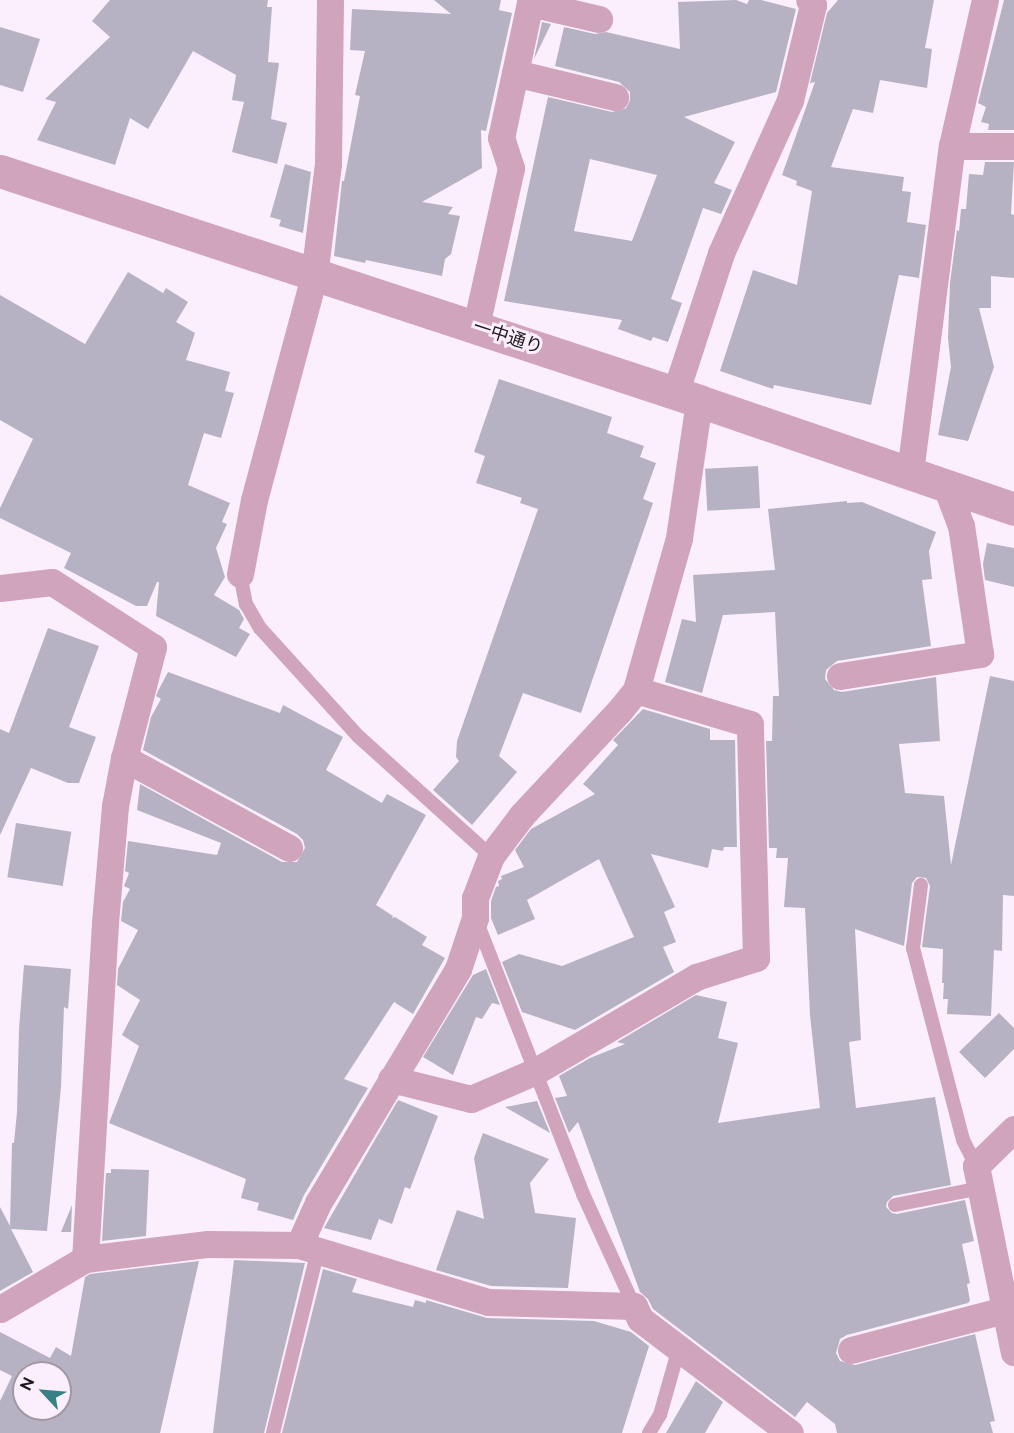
<!DOCTYPE html>
<html>
<head>
<meta charset="utf-8">
<style>
  body { margin:0 }
  #map { position:relative; width:1014px; height:1433px; overflow:hidden; background:#fbeefd; font-family:Raleway,"Noto Sans JP",sans-serif }
  div>[style] { position:absolute }
  .building>* { inset:0; background:#b7b2c3; transform-origin:0 0 }
  .service>* { height:14px; margin:-7px; padding:0 7px; transform-origin:7px; border-radius:7px; background:#d0a4ba }
  .minor>* { height:27px; margin:-13.5px; padding:0 13.5px; transform-origin:13.5px; border-radius:13.5px; background:#d0a4ba }
  .tertiary>* { height:33px; margin:-16.5px; padding:0 16.5px; transform-origin:16.5px; border-radius:16.5px; background:#d0a4ba }
  span { translate:-50% -50%; white-space:nowrap; text-align:center; line-height:1.15; -webkit-text-stroke:6px #fbeefd; paint-order:stroke }
  .street-label { font-size:18px; color:#1c171c }
  .north { position:absolute; left:12px; top:1361px; width:60px; height:60px; box-sizing:border-box; background:#fbeefd; border:2px solid #a298a3; border-radius:50%; rotate:296deg; font-size:16px; font-weight:700; line-height:24px; text-align:center; color:#1c171c }
  .north::after { content:''; display:block; margin:auto; width:21px; height:27px; background:#378085; clip-path:polygon(50% 0,100% 100%,50% 72%,0 100%) }
</style>
</head>
<body>
<div id="map">
  <div class="building">
    <div style="clip-path:polygon(110px 0,268px 0,267px 7px,272px 7px,268px 62px,279px 63px,271px 119px,287px 123px,277px 164px,232px 152px,244px 102px,232px 100px,236px 75px,193px 51px,148px 129px,130px 118px,115px 165px,37px 140px,56px 102px,45px 99px,110px 37px,92px 21px)"></div>
    <div style="clip-path:polygon(434px 0,501px 0,499px 10px,512px 13px,486px 131px,481px 130px,482px 168px,422px 202px,453px 207px,448px 214px,460px 216px,451px 254px,445px 259px,442px 276px,366px 260px,365px 263px,334px 256px,342px 181px,344px 181px,360px 96px,355px 95px,365px 51px,350px 50px,352px 9px,451px 14px)"></div>
    <div style="clip-path:polygon(evenodd,736px 0,747px 4px,749px 0,761px 0,796px 9px,776px 92px,684px 117px,735px 142px,714px 183px,732px 190px,721px 214px,703px 208px,671px 299px,682px 303px,668px 342px,653px 337px,651px 341px,618px 329px,622px 320px,504px 301px,548px 97px,612px 112px,626px 108px,630px 100px,630px 92px,619px 82px,555px 66px,564px 27px,595px 34px,606px 32px,680px 49px,678px 2px,736px 0,590px 159px,657px 175px,632px 241px,574px 231px,590px 159px)"></div>
    <div style="clip-path:polygon(838px 0,934px 0,925px 48px,932px 49px,927px 88px,880px 80px,873px 113px,853px 109px,831px 167px,904px 177px,902px 191px,911px 192px,907px 222px,926px 225px,919px 278px,899px 275px,871px 405px,774px 385px,773px 389px,720px 371px,753px 270px,797px 285px,812px 191px,796px 185px,797px 181px,782px 175px,815px 82px,810px 83px,827px 13px)"></div>
    <div style="clip-path:polygon(1004px 0,1014px 0,1014px 130px,988px 130px,989px 124px,981px 122px,986px 107px,978px 103px)"></div>
    <div style="clip-path:polygon(542px 22px,551px 24px,534px 59px)"></div>
    <div style="clip-path:polygon(0 27px,40px 39px,23px 92px,0 85px)"></div>
    <div style="clip-path:polygon(985px 162px,1014px 162px,1011px 214px,1014px 215px,1014px 278px,991px 276px,991px 308px,979px 308px,994px 367px,968px 441px,938px 435px,951px 367px,948px 338px,950px 283px,957px 230px,959px 231px,961px 209px,966px 209px,969px 174px,983px 175px)"></div>
    <div style="clip-path:polygon(285px 164px,311px 172px,303px 233px,279px 226px,281px 220px,270px 217px)"></div>
    <div style="clip-path:polygon(128px 272px,163px 293px,166px 288px,188px 302px,176px 322px,195px 333px,186px 360px,230px 372px,225px 391px,234px 393px,221px 438px,204px 433px,188px 485px,230px 503px,222px 522px,227px 524px,216px 548px,225px 577px,214px 595px,239px 610px,244px 619px,239px 628px,250px 634px,236px 657px,156px 616px,159px 582px,157px 582px,147px 606px,136px 606px,64px 568px,71px 553px,0 518px,0 508px,33px 439px,0 420px,0 295px,85px 344px)"></div>
    <div style="clip-path:polygon(499px 379px,612px 417px,607px 433px,644px 446px,640px 457px,656px 463px,643px 499px,653px 503px,581px 713px,523px 693px,499px 756px,517px 772px,472px 825px,433px 790px,459px 761px,456px 757px,457px 741px,538px 509px,520px 503px,522px 498px,476px 483px,485px 456px,474px 452px)"></div>
    <div style="left:758px;top:466px;width:42px;height:53px;rotate:87deg"></div>
    <div style="clip-path:polygon(847px 501px,847px 503px,862px 502px,936px 532px,929px 551px,932px 579px,922px 580px,931px 646px,837px 661px,826px 670px,825px 679px,834px 690px,842px 692px,936px 677px,940px 741px,899px 744px,905px 793px,944px 796px,951px 865px,990px 676px,1014px 681px,1014px 896px,1003px 895px,1002px 951px,994px 950px,991px 1016px,947px 1014px,948px 999px,943px 999px,944px 983px,942px 983px,943px 949px,922px 947px,930px 886px,926px 878px,917px 877px,912px 883px,904px 946px,855px 929px,861px 1040px,849px 1042px,856px 1108px,935px 1097px,951px 1185px,893px 1196px,887px 1202px,886px 1207px,892px 1213px,897px 1214px,965px 1200px,974px 1241px,962px 1244px,970px 1283px,967px 1284px,970px 1301px,968px 1303px,847px 1335px,840px 1339px,836px 1353px,840px 1361px,855px 1365px,975px 1334px,995px 1421px,990px 1422px,993px 1433px,837px 1433px,835px 1424px,807px 1402px,795px 1417px,653px 1309px,648px 1299px,640px 1292px,578px 1122px,569px 1133px,555px 1098px,567px 1096px,559px 1076px,590px 1058px,625px 1044px,617px 1042px,696px 995px,727px 1002px,718px 1038px,738px 1043px,718px 1123px,820px 1108px,810px 1015px,805px 908px,784px 907px,788px 858px,776px 858px,777px 848px,769px 848px,766px 741px,772px 741px,773px 696px,779px 696px,775px 612px,723px 615px,702px 693px,665px 682px,682px 619px,696px 622px,693px 575px,775px 570px,768px 509px)"></div>
    <div style="clip-path:polygon(987px 543px,1014px 548px,1014px 587px,985px 580px,983px 564px)"></div>
    <div style="clip-path:polygon(48px 628px,99px 646px,69px 727px,96px 737px,79px 783px,68px 783px,31px 768px,0 835px,0 729px,9px 733px)"></div>
    <div style="clip-path:polygon(168px 672px,280px 713px,283px 705px,343px 737px,326px 770px,382px 803px,387px 794px,426px 815px,376px 905px,393px 916px,392px 918px,395px 917px,427px 937px,422px 945px,445px 958px,413px 1014px,394px 1002px,344px 1079px,368px 1088px,304px 1195px,293px 1220px,257px 1210px,259px 1203px,241px 1198px,246px 1179px,109px 1123px,139px 1046px,122px 1035px,140px 1000px,117px 985px,118px 969px,138px 930px,121px 921px,123px 902px,130px 889px,124px 886px,129px 873px,125px 871px,128px 841px,217px 855px,221px 843px,137px 810px,140px 784px,282px 862px,297px 862px,305px 848px,303px 840px,297px 834px,143px 750px,151px 717px,161px 699px,156px 696px,158px 691px)"></div>
    <div style="clip-path:polygon(643px 709px,710px 729px,710px 740px,735px 740px,737px 847px,724px 847px,723px 851px,712px 849px,708px 868px,651px 854px,675px 907px,664px 912px,676px 942px,663px 947px,674px 972px,575px 1030px,522px 1012px,502px 962px,519px 954px,562px 966px,634px 937px,599px 859px,527px 900px,535px 919px,498px 935px,491px 918px,491px 901px,496px 887px,499px 886px,498px 881px,502px 879px,501px 876px,524px 867px,515px 850px,531px 829px,595px 794px,583px 784px,618px 745px,613px 740px)"></div>
    <div style="left:16px;top:823px;width:56px;height:55px;rotate:9deg"></div>
    <div style="clip-path:polygon(24px 965px,71px 969px,68px 1009px,64px 1007px,61px 1087px,47px 1231px,11px 1229px,33px 1272px,0 1291px,0 1207px,10px 1226px,12px 1143px,14px 1143px,17px 1112px,19px 1029px)"></div>
    <div style="clip-path:polygon(486px 969px,500px 1005px,492px 1003px,482px 1019px,476px 1017px,453px 1075px,423px 1057px,473px 975px)"></div>
    <div style="clip-path:polygon(999px 1013px,1014px 1028px,1014px 1049px,985px 1078px,959px 1052px)"></div>
    <div style="clip-path:polygon(398px 1100px,438px 1116px,410px 1189px,405px 1187px,392px 1224px,379px 1219px,371px 1240px,324px 1228px)"></div>
    <div style="clip-path:polygon(537px 1101px,550px 1133px,505px 1107px)"></div>
    <div style="clip-path:polygon(483px 1133px,549px 1159px,530px 1183px,535px 1213px,576px 1218px,568px 1288px,491px 1286px,436px 1270px,457px 1210px,484px 1219px,474px 1158px)"></div>
    <div style="clip-path:polygon(111px 1169px,149px 1170px,146px 1236px,102px 1241px,106px 1173px,111px 1173px)"></div>
    <div style="clip-path:polygon(72px 1205px,71px 1232px,61px 1232px)"></div>
    <div style="clip-path:polygon(234px 1260px,305px 1263px,264px 1433px,213px 1433px)"></div>
    <div style="clip-path:polygon(evenodd,199px 1261px,160px 1433px,0 1433px,0 1401px,12px 1376px,0 1370px,0 1332px,50px 1358px,56px 1347px,71px 1356px,85px 1277px,90px 1274px,199px 1261px,24px 1373px,60px 1373px,60px 1409px,24px 1409px,24px 1373px)"></div>
    <div style="clip-path:polygon(323px 1269px,357px 1279px,352px 1292px,413px 1307px,415px 1300px,426px 1303px,426px 1300px,487px 1318px,594px 1321px,631px 1332px,649px 1346px,622px 1433px,282px 1433px)"></div>
    <div style="clip-path:polygon(696px 1381px,723px 1402px,705px 1433px,666px 1433px)"></div>
  </div>
  <div class="service">
    <div style="left:240px;top:574px;width:31px;rotate:79deg"></div>
    <div style="left:246px;top:604px;width:28px;rotate:60deg"></div>
    <div style="left:260px;top:628px;width:146px;rotate:47.8deg"></div>
    <div style="left:358px;top:736px;width:179px;rotate:42.1deg"></div>
    <div style="left:921px;top:885px;width:64px;rotate:97.2deg"></div>
    <div style="left:913px;top:948px;width:198px;rotate:75.4deg"></div>
    <div style="left:963px;top:1140px;width:29px;rotate:63deg"></div>
    <div style="left:477px;top:922px;width:292px;rotate:68.7deg"></div>
    <div style="left:583px;top:1194px;width:123px;rotate:65.5deg"></div>
    <div style="left:895px;top:1205px;width:88px;rotate:-11.2deg"></div>
    <div style="left:273px;top:1433px;width:188px;rotate:-76.2deg"></div>
    <div style="left:649px;top:1433px;width:21px;rotate:-59deg"></div>
    <div style="left:660px;top:1415px;width:70px;rotate:-74.2deg"></div>
  </div>
  <div class="minor">
    <div style="left:515px;top:73px;width:103px;rotate:13.5deg"></div>
    <div style="left:952px;top:146px;width:62px"></div>
    <div style="left:476px;top:326px;width:162px;rotate:-77.5deg"></div>
    <div style="left:511px;top:168px;width:32px;rotate:-108deg"></div>
    <div style="left:501px;top:138px;width:138px;rotate:-77.9deg"></div>
    <div style="left:530px;top:3px;width:71px;rotate:13.1deg"></div>
    <div style="left:675px;top:394px;width:148px;rotate:-71.9deg"></div>
    <div style="left:721px;top:253px;width:168px;rotate:-65.7deg"></div>
    <div style="left:790px;top:100px;width:98px;rotate:-76.4deg"></div>
    <div style="left:813px;top:5px;width:6px;rotate:-129deg"></div>
    <div style="left:910px;top:472px;width:329px;rotate:-82.7deg"></div>
    <div style="left:952px;top:146px;width:150px;rotate:-77.3deg"></div>
    <div style="left:240px;top:574px;width:75px;rotate:-79.3deg"></div>
    <div style="left:254px;top:500px;width:232px;rotate:-75deg"></div>
    <div style="left:314px;top:276px;width:113px;rotate:-82.9deg"></div>
    <div style="left:328px;top:164px;width:164px;rotate:-89.3deg"></div>
    <div style="left:0;top:588px;width:52px;rotate:-6.6deg"></div>
    <div style="left:52px;top:582px;width:120px;rotate:32.8deg"></div>
    <div style="left:153px;top:647px;width:115px;rotate:104.6deg"></div>
    <div style="left:124px;top:758px;width:49px;rotate:100.6deg"></div>
    <div style="left:115px;top:806px;width:117px;rotate:94.9deg"></div>
    <div style="left:105px;top:923px;width:337px;rotate:93.4deg"></div>
    <div style="left:840px;top:676px;width:142px;rotate:-8.9deg"></div>
    <div style="left:980px;top:654px;width:129px;rotate:-98.4deg"></div>
    <div style="left:961px;top:526px;width:43px;rotate:-110.6deg"></div>
    <div style="left:124px;top:758px;width:188px;rotate:28.6deg"></div>
    <div style="left:391px;top:1079px;width:82px;rotate:14deg"></div>
    <div style="left:471px;top:1099px;width:71px;rotate:-23.3deg"></div>
    <div style="left:536px;top:1071px;width:186px;rotate:-30.4deg"></div>
    <div style="left:696px;top:977px;width:63px;rotate:-17.6deg"></div>
    <div style="left:756px;top:958px;width:234px;rotate:-91.5deg"></div>
    <div style="left:750px;top:724px;width:119px;rotate:-163.4deg"></div>
    <div style="left:1014px;top:1129px;width:53px;rotate:135.8deg"></div>
    <div style="left:976px;top:1166px;width:190px;rotate:78.5deg"></div>
    <div style="left:299px;top:1245px;width:46px;rotate:-65.7deg"></div>
    <div style="left:318px;top:1203px;width:273px;rotate:-59.1deg"></div>
    <div style="left:458px;top:969px;width:54px;rotate:-71.6deg"></div>
    <div style="left:475px;top:918px;width:20px;rotate:-90deg"></div>
    <div style="left:475px;top:898px;width:45px;rotate:-69.1deg"></div>
    <div style="left:491px;top:856px;width:51px;rotate:-52.9deg"></div>
    <div style="left:522px;top:815px;width:144px;rotate:-47deg"></div>
    <div style="left:620px;top:710px;width:26px;rotate:-51deg"></div>
    <div style="left:636px;top:690px;width:158px;rotate:-74.2deg"></div>
    <div style="left:679px;top:538px;width:138px;rotate:-81.7deg"></div>
    <div style="left:0;top:1309px;width:99px;rotate:-30.5deg"></div>
    <div style="left:85px;top:1259px;width:124px;rotate:-7deg"></div>
    <div style="left:208px;top:1244px;width:91px;rotate:0.6deg"></div>
    <div style="left:299px;top:1245px;width:197px;rotate:16.8deg"></div>
    <div style="left:488px;top:1302px;width:146px;rotate:1.6deg"></div>
    <div style="left:634px;top:1306px;width:14px;rotate:65deg"></div>
    <div style="left:640px;top:1319px;width:188px;rotate:37.2deg"></div>
    <div style="left:851px;top:1350px;width:159px;rotate:-14.6deg"></div>
  </div>
  <div class="tertiary">
    <div style="left:0;top:171px;width:736px;rotate:18.21deg"></div>
    <div style="left:699px;top:401px;width:333px;rotate:18.9deg"></div>
  </div>
  <div class="street-label">
    <span style="left:508px;top:337px;rotate:18deg">一中通り</span>
  </div>
  <div class="north">N</div>
</div>
</body>
</html>
